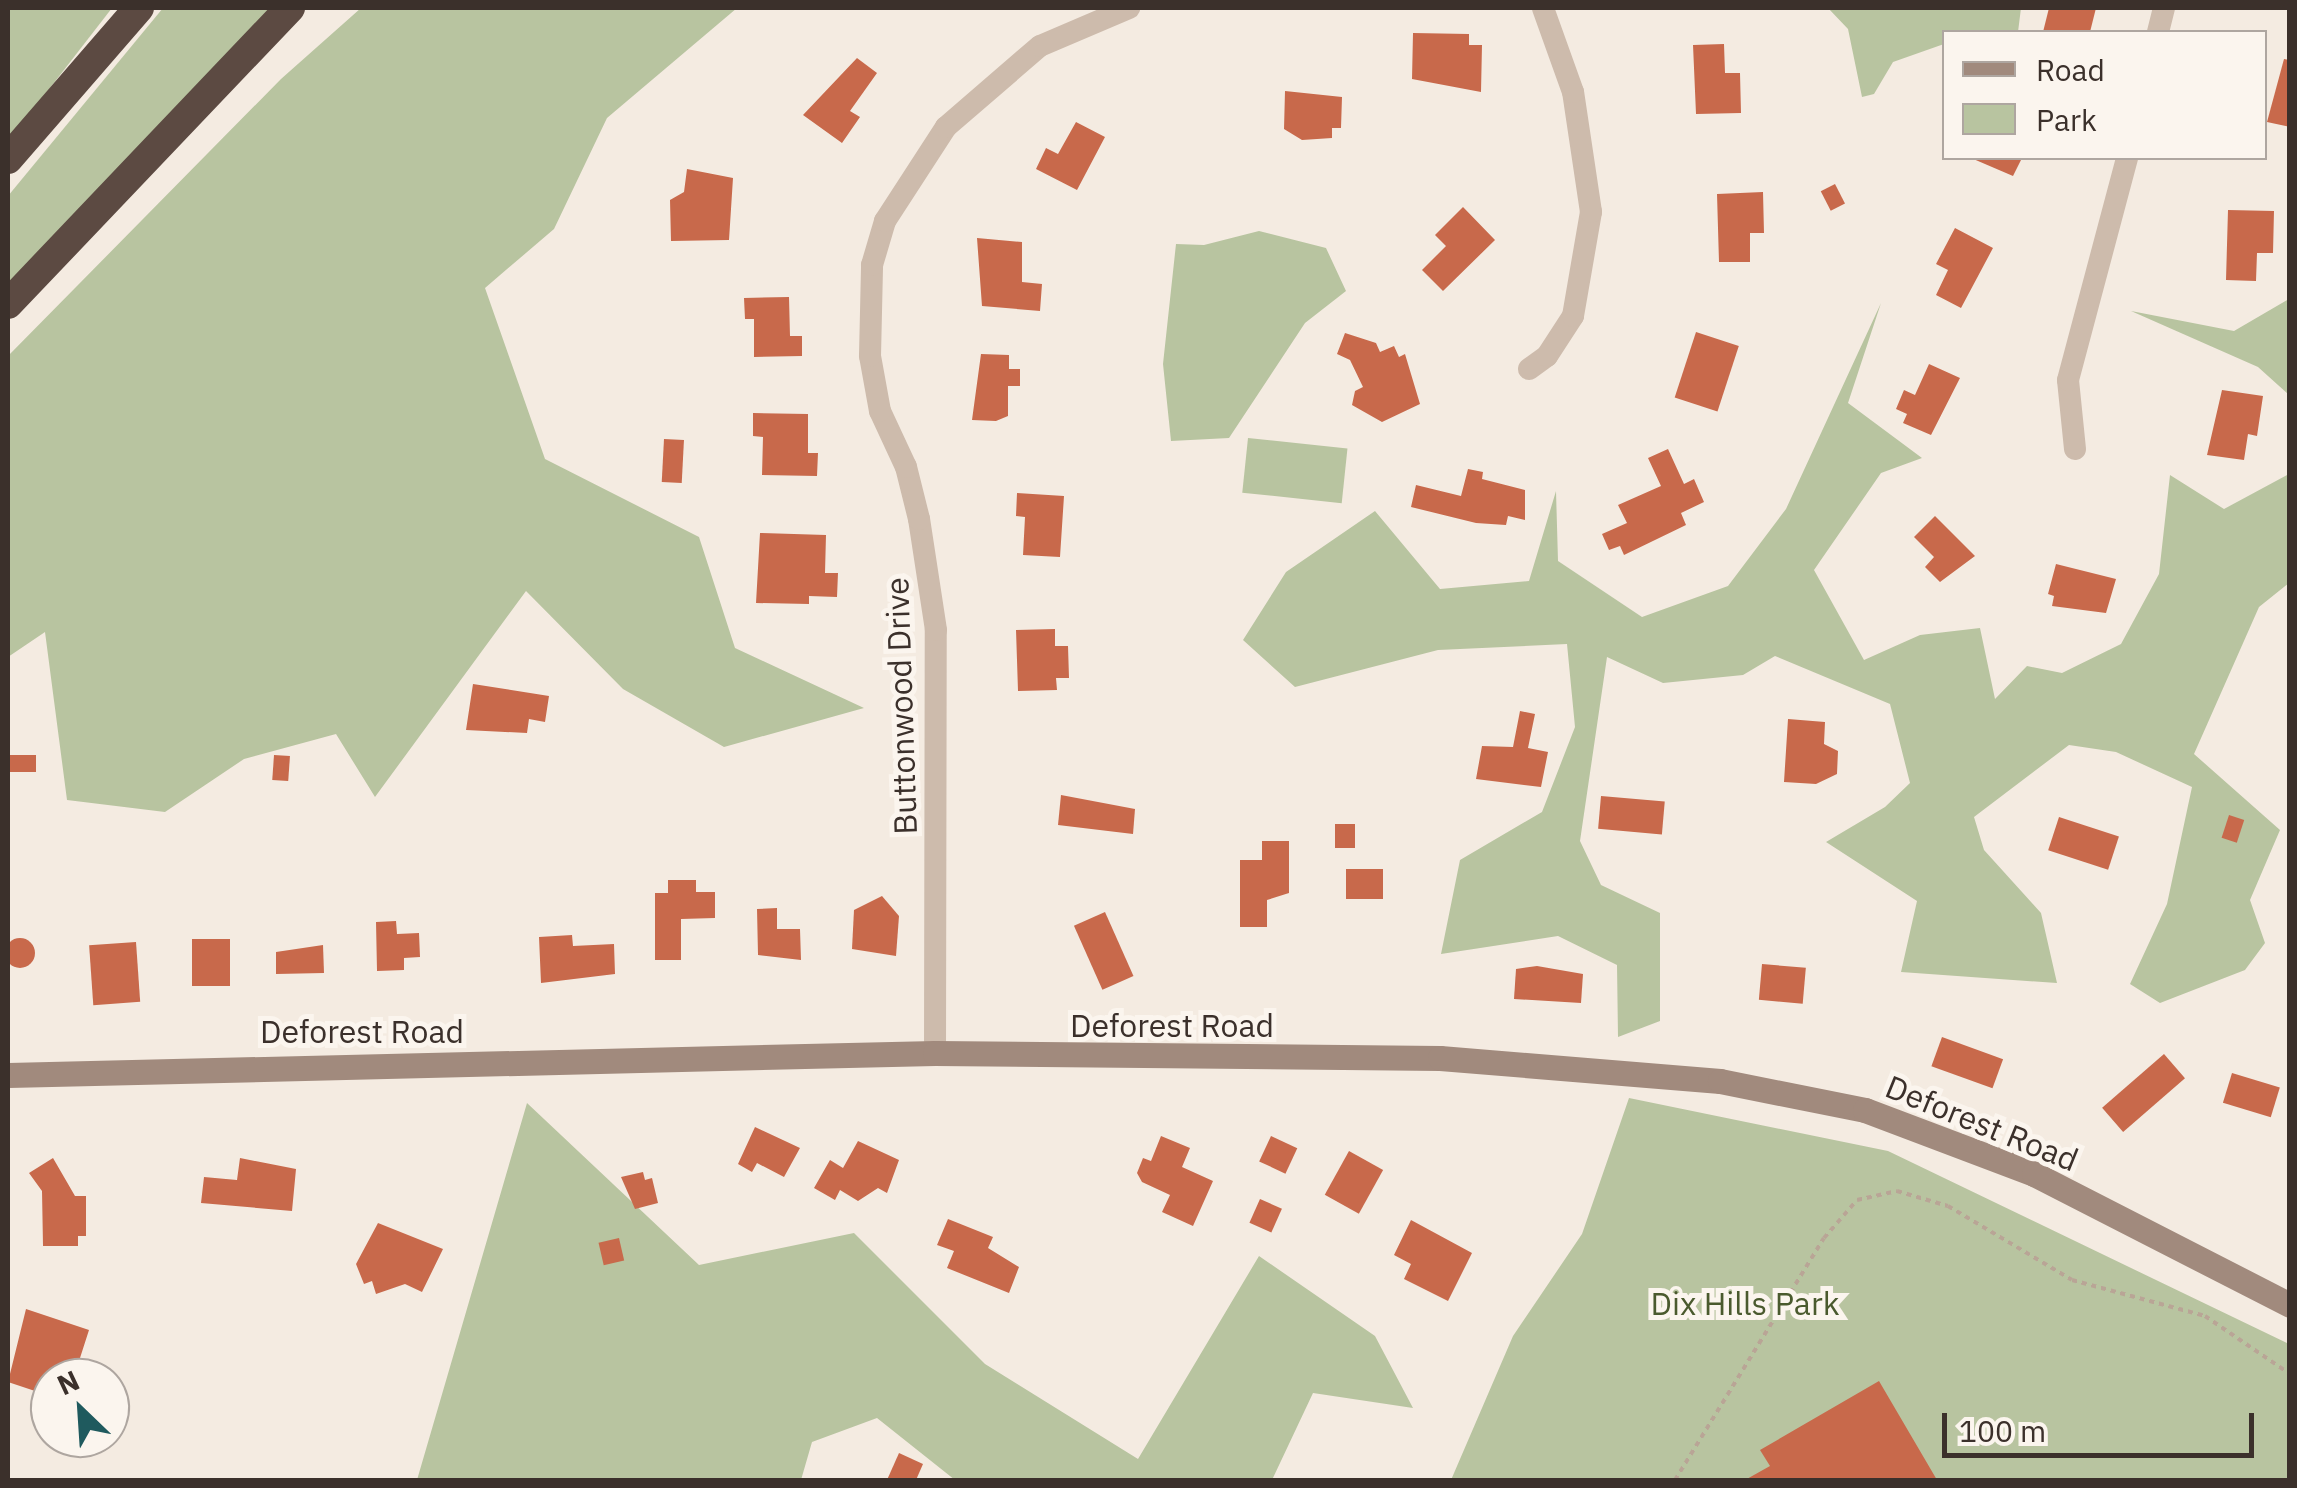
<!DOCTYPE html>
<html>
<head>
<meta charset="utf-8">
<style>
  body { margin:0 }
  #map { position:relative; width:2297px; height:1488px; overflow:hidden; background:#f4ebe1; font-family:"IBM Plex Sans",sans-serif }
  div>[style] { position:absolute }
  .green>* { inset:0; background:#b8c4a0; transform-origin:0 0 }
  .building>* { inset:0; background:#c8694b; transform-origin:0 0 }
  .round { border-radius:50% }
  .path>* { height:4px; margin-top:-2px; transform-origin:0; background:repeating-linear-gradient(90deg,#b9a596 0 5px,transparent 0 10px) }
  .street>* { height:22px; margin:-11px; padding:0 11px; transform-origin:11px; border-radius:11px; background:#cdbbac }
  .secondary>* { height:25px; margin:-12.5px; padding:0 12.5px; transform-origin:12.5px; border-radius:12.5px; background:#a18a7d }
  .highway>* { height:30px; margin:-15px; padding:0 15px; transform-origin:15px; border-radius:15px; background:#5c4a42 }
  span { translate:-50% -50%; white-space:nowrap; text-align:center; line-height:1.15; -webkit-text-stroke:10px #fbf5ee; paint-order:stroke }
  .street-label { font-size:32px; color:#3b302b }
  .park-label { font-size:32px; color:#4a5a2e }
  .frame { position:absolute; inset:0; border:10px solid #3b302b; pointer-events:none }
  .legend { position:absolute; left:1942px; top:30px; width:325px; height:130px; box-sizing:border-box; background:#fbf5ee; border:2px solid #aea6a0; margin:0; padding:12px 18px; list-style:none; font-size:30px; color:#3b302b }
  .legend li { display:flex; align-items:center; gap:20px; height:50px }
  .legend b { width:50px; border:2px solid #aea6a0 }
  .north { position:absolute; left:30px; top:1358px; width:100px; height:100px; box-sizing:border-box; background:#fbf5ee; border:2px solid #aea6a0; border-radius:50%; rotate:335deg; font-size:28px; font-weight:700; line-height:40px; text-align:center; color:#3b302b }
  .north::after { content:''; display:block; margin:auto; width:35px; height:45px; background:#1f5a5e; clip-path:polygon(50% 0,100% 100%,50% 72%,0 100%) }
  .scale { position:absolute; left:1942px; top:1413px; width:312px; height:45px; box-sizing:border-box; border:5px solid #3b302b; border-top:0; padding-left:12px; font-size:30px; line-height:35px; white-space:nowrap; color:#3b302b; -webkit-text-stroke:8px #fbf5ee; paint-order:stroke }
</style>
</head>
<body>
<div id="map">
  <div class="green">
    <div style="clip-path:polygon(8px 8px,112px 8px,8px 142px)"></div>
    <div style="clip-path:polygon(163px 8px,281px 8px,8px 288px,8px 196px)"></div>
    <div style="clip-path:polygon(361px 8px,737px 8px,607px 118px,554px 229px,485px 288px,545px 459px,699px 537px,735px 648px,864px 708px,724px 747px,623px 689px,526px 591px,375px 797px,336px 734px,244px 759px,165px 812px,67px 800px,45px 632px,8px 657px,8px 356px,281px 79px)"></div>
    <div style="clip-path:polygon(1828px 8px,2021px 8px,2018px 32px,1944px 32px,1944px 44px,1893px 62px,1874px 94px,1862px 97px,1848px 29px)"></div>
    <div style="clip-path:polygon(1259px 231px,1326px 248px,1346px 291px,1305px 323px,1229px 438px,1171px 441px,1163px 364px,1176px 244px,1204px 245px)"></div>
    <div style="clip-path:polygon(2289px 299px,2289px 395px,2258px 367px,2131px 311px,2234px 331px)"></div>
    <div style="clip-path:polygon(1881px 303px,1848px 403px,1922px 458px,1881px 473px,1814px 570px,1864px 660px,1920px 635px,1980px 628px,1995px 699px,2027px 666px,2062px 673px,2121px 644px,2159px 574px,2170px 475px,2224px 509px,2289px 474px,2289px 583px,2259px 607px,2194px 754px,2280px 830px,2250px 900px,2265px 943px,2245px 970px,2160px 1003px,2130px 984px,2167px 904px,2192px 787px,2116px 752px,2069px 745px,1974px 817px,1984px 850px,2041px 913px,2057px 983px,1901px 972px,1917px 901px,1826px 842px,1885px 807px,1910px 783px,1890px 704px,1775px 656px,1743px 675px,1663px 683px,1607px 657px,1580px 841px,1601px 885px,1660px 913px,1660px 1021px,1618px 1037px,1617px 965px,1558px 936px,1441px 954px,1460px 860px,1542px 812px,1575px 727px,1567px 644px,1438px 650px,1295px 687px,1243px 640px,1286px 572px,1375px 511px,1440px 589px,1529px 581px,1556px 491px,1558px 561px,1642px 617px,1728px 586px,1786px 509px)"></div>
    <div style="left:1248px;top:438px;width:100px;height:55px;rotate:6deg"></div>
    <div style="clip-path:polygon(1629px 1098px,1888px 1151px,2289px 1344px,2289px 1480px,1451px 1480px,1513px 1336px,1582px 1234px)"></div>
    <div style="clip-path:polygon(527px 1103px,699px 1265px,854px 1233px,985px 1364px,1138px 1459px,1259px 1256px,1375px 1336px,1413px 1408px,1313px 1393px,1272px 1480px,955px 1480px,877px 1418px,812px 1442px,801px 1480px,417px 1480px)"></div>
  </div>
  <div class="building">
    <div style="clip-path:polygon(2049px 8px,2096px 8px,2090px 32px,2043px 32px)"></div>
    <div style="clip-path:polygon(1413px 33px,1469px 34px,1469px 45px,1482px 45px,1481px 92px,1412px 79px)"></div>
    <div style="clip-path:polygon(1724px 44px,1725px 73px,1740px 73px,1741px 113px,1696px 114px,1693px 45px)"></div>
    <div style="clip-path:polygon(857px 58px,877px 73px,850px 111px,860px 117px,842px 143px,803px 115px)"></div>
    <div style="clip-path:polygon(2284px 59px,2290px 60px,2290px 127px,2267px 122px)"></div>
    <div style="clip-path:polygon(1285px 91px,1342px 97px,1341px 128px,1332px 128px,1332px 138px,1302px 140px,1284px 129px)"></div>
    <div style="clip-path:polygon(1076px 122px,1105px 137px,1077px 190px,1036px 169px,1046px 148px,1058px 154px)"></div>
    <div style="clip-path:polygon(1971px 158px,2022px 158px,2013px 176px)"></div>
    <div style="clip-path:polygon(687px 169px,733px 178px,729px 240px,671px 241px,670px 200px,684px 192px)"></div>
    <div style="left:1835px;top:184px;width:22px;height:16px;rotate:63deg"></div>
    <div style="clip-path:polygon(1763px 192px,1764px 233px,1750px 233px,1750px 262px,1719px 262px,1717px 194px)"></div>
    <div style="clip-path:polygon(1463px 207px,1495px 240px,1443px 291px,1422px 270px,1446px 246px,1435px 235px)"></div>
    <div style="clip-path:polygon(2228px 210px,2274px 211px,2273px 253px,2257px 253px,2256px 281px,2226px 280px)"></div>
    <div style="clip-path:polygon(1955px 228px,1993px 248px,1961px 308px,1936px 295px,1948px 270px,1936px 264px)"></div>
    <div style="clip-path:polygon(977px 238px,1022px 242px,1022px 282px,1042px 284px,1040px 311px,982px 306px)"></div>
    <div style="clip-path:polygon(789px 297px,790px 336px,802px 336px,802px 356px,754px 357px,754px 319px,745px 319px,744px 298px)"></div>
    <div style="left:1696px;top:332px;width:45px;height:69px;rotate:18deg"></div>
    <div style="clip-path:polygon(1345px 333px,1376px 343px,1380px 352px,1394px 346px,1399px 357px,1405px 354px,1420px 404px,1382px 422px,1352px 405px,1355px 391px,1363px 387px,1350px 360px,1337px 354px)"></div>
    <div style="clip-path:polygon(981px 354px,1009px 355px,1009px 369px,1020px 369px,1020px 386px,1008px 386px,1008px 416px,996px 421px,972px 420px)"></div>
    <div style="clip-path:polygon(1929px 364px,1960px 378px,1931px 435px,1903px 423px,1907px 414px,1896px 409px,1904px 390px,1915px 395px)"></div>
    <div style="clip-path:polygon(2222px 390px,2263px 396px,2257px 436px,2248px 434px,2244px 460px,2207px 455px)"></div>
    <div style="clip-path:polygon(753px 413px,808px 414px,808px 453px,818px 453px,817px 476px,762px 475px,763px 437px,753px 436px)"></div>
    <div style="left:664px;top:439px;width:20px;height:43px;rotate:3deg"></div>
    <div style="clip-path:polygon(1668px 449px,1684px 484px,1694px 479px,1704px 502px,1681px 513px,1686px 525px,1624px 555px,1620px 546px,1609px 550px,1602px 534px,1627px 523px,1618px 505px,1661px 486px,1648px 458px)"></div>
    <div style="clip-path:polygon(1468px 469px,1483px 472px,1482px 479px,1525px 490px,1525px 520px,1508px 516px,1506px 525px,1476px 523px,1411px 507px,1416px 485px,1461px 496px)"></div>
    <div style="clip-path:polygon(1017px 493px,1064px 496px,1060px 557px,1023px 555px,1025px 517px,1016px 516px)"></div>
    <div style="clip-path:polygon(1935px 516px,1975px 556px,1940px 582px,1925px 567px,1934px 557px,1914px 537px)"></div>
    <div style="clip-path:polygon(760px 533px,826px 535px,825px 573px,838px 573px,837px 597px,809px 596px,809px 604px,756px 603px)"></div>
    <div style="clip-path:polygon(2056px 564px,2116px 579px,2106px 613px,2052px 606px,2054px 596px,2048px 594px)"></div>
    <div style="clip-path:polygon(1055px 629px,1055px 646px,1068px 646px,1069px 678px,1056px 678px,1057px 690px,1018px 691px,1016px 630px)"></div>
    <div style="clip-path:polygon(473px 684px,549px 696px,545px 722px,529px 719px,527px 733px,466px 730px)"></div>
    <div style="clip-path:polygon(1520px 711px,1535px 714px,1528px 748px,1548px 752px,1541px 787px,1476px 779px,1482px 746px,1513px 747px)"></div>
    <div style="clip-path:polygon(1788px 719px,1825px 722px,1824px 744px,1838px 751px,1837px 774px,1816px 784px,1784px 782px)"></div>
    <div style="left:8px;top:755px;width:28px;height:17px"></div>
    <div style="left:274px;top:755px;width:16px;height:25px;rotate:4deg"></div>
    <div style="clip-path:polygon(1061px 795px,1135px 809px,1133px 834px,1058px 825px)"></div>
    <div style="left:1601px;top:796px;width:64px;height:33px;rotate:5deg"></div>
    <div style="left:2229px;top:815px;width:16px;height:24px;rotate:18deg"></div>
    <div style="left:2059px;top:817px;width:63px;height:35px;rotate:18deg"></div>
    <div style="left:1355px;top:824px;width:24px;height:20px;rotate:90deg"></div>
    <div style="clip-path:polygon(1262px 841px,1289px 841px,1289px 893px,1267px 900px,1267px 927px,1240px 927px,1240px 860px,1262px 860px)"></div>
    <div style="left:1383px;top:869px;width:30px;height:37px;rotate:90deg"></div>
    <div style="clip-path:polygon(668px 880px,696px 880px,696px 892px,715px 892px,715px 918px,681px 919px,681px 960px,655px 960px,655px 893px,668px 893px)"></div>
    <div style="clip-path:polygon(882px 896px,899px 916px,896px 956px,852px 949px,854px 910px)"></div>
    <div style="clip-path:polygon(777px 908px,777px 929px,800px 929px,801px 960px,758px 955px,757px 909px)"></div>
    <div style="left:1105px;top:912px;width:70px;height:34px;rotate:66deg"></div>
    <div style="clip-path:polygon(396px 921px,397px 934px,419px 933px,420px 957px,404px 958px,404px 970px,377px 971px,376px 922px)"></div>
    <div style="clip-path:polygon(572px 935px,573px 946px,614px 944px,615px 974px,541px 983px,539px 937px)"></div>
    <div class="round" style="left:5px;top:938px;width:30px;height:30px"></div>
    <div style="left:192px;top:939px;width:38px;height:47px"></div>
    <div style="left:136px;top:942px;width:60px;height:47px;rotate:86deg"></div>
    <div style="clip-path:polygon(323px 945px,324px 973px,276px 974px,276px 952px)"></div>
    <div style="left:1762px;top:964px;width:44px;height:36px;rotate:5deg"></div>
    <div style="clip-path:polygon(1537px 966px,1583px 974px,1581px 1003px,1514px 999px,1516px 969px)"></div>
    <div style="left:1942px;top:1037px;width:65px;height:31px;rotate:20deg"></div>
    <div style="left:2164px;top:1054px;width:32px;height:82px;rotate:49deg"></div>
    <div style="left:2232px;top:1073px;width:50px;height:31px;rotate:17deg"></div>
    <div style="clip-path:polygon(755px 1127px,800px 1148px,784px 1177px,757px 1163px,752px 1172px,738px 1164px)"></div>
    <div style="clip-path:polygon(1161px 1136px,1190px 1148px,1182px 1167px,1213px 1181px,1193px 1226px,1162px 1212px,1170px 1195px,1142px 1182px,1137px 1173px,1143px 1158px,1151px 1161px)"></div>
    <div style="left:1271px;top:1136px;width:29px;height:28px;rotate:25deg"></div>
    <div style="clip-path:polygon(858px 1141px,899px 1160px,887px 1193px,878px 1188px,858px 1201px,840px 1190px,835px 1200px,814px 1188px,830px 1160px,843px 1168px)"></div>
    <div style="left:1349px;top:1151px;width:39px;height:50px;rotate:29deg"></div>
    <div style="clip-path:polygon(53px 1158px,75px 1196px,86px 1196px,86px 1236px,78px 1236px,78px 1246px,43px 1246px,42px 1191px,29px 1173px)"></div>
    <div style="clip-path:polygon(240px 1158px,296px 1169px,292px 1211px,201px 1203px,204px 1177px,237px 1180px)"></div>
    <div style="clip-path:polygon(643px 1172px,645px 1180px,652px 1178px,658px 1203px,635px 1209px,621px 1177px)"></div>
    <div style="left:1260px;top:1199px;width:24px;height:26px;rotate:24deg"></div>
    <div style="clip-path:polygon(948px 1219px,993px 1237px,988px 1248px,1019px 1267px,1009px 1293px,947px 1268px,954px 1251px,937px 1245px)"></div>
    <div style="clip-path:polygon(1411px 1220px,1472px 1253px,1448px 1301px,1404px 1279px,1411px 1264px,1394px 1255px)"></div>
    <div style="clip-path:polygon(378px 1223px,443px 1249px,422px 1292px,405px 1284px,376px 1294px,372px 1281px,364px 1284px,356px 1264px)"></div>
    <div style="left:619px;top:1238px;width:23px;height:21px;rotate:77deg"></div>
    <div style="clip-path:polygon(26px 1309px,89px 1330px,80px 1358px,89px 1362px,85px 1373px,50px 1378px,44px 1394px,8px 1382px)"></div>
    <div style="clip-path:polygon(1879px 1381px,1937px 1480px,1745px 1480px,1770px 1466px,1760px 1450px)"></div>
    <div style="clip-path:polygon(899px 1453px,923px 1464px,916px 1480px,887px 1480px)"></div>
  </div>
  <div class="path">
    <div style="left:1675px;top:1480px;width:284px;rotate:-58.4deg"></div>
    <div style="left:1824px;top:1238px;width:50px;rotate:-49deg"></div>
    <div style="left:1857px;top:1200px;width:41px;rotate:-12.7deg"></div>
    <div style="left:1897px;top:1191px;width:53px;rotate:16.4deg"></div>
    <div style="left:1948px;top:1206px;width:144px;rotate:30.8deg"></div>
    <div style="left:2072px;top:1280px;width:138px;rotate:15.1deg"></div>
    <div style="left:2205px;top:1316px;width:103px;rotate:34.3deg"></div>
  </div>
  <div class="street">
    <div style="left:2158px;top:32px;width:25px;rotate:-76deg"></div>
    <div style="left:1529px;top:369px;width:22px;rotate:-36deg"></div>
    <div style="left:1547px;top:356px;width:48px;rotate:-57deg"></div>
    <div style="left:1573px;top:316px;width:106px;rotate:-80.2deg"></div>
    <div style="left:1591px;top:212px;width:121px;rotate:-98.5deg"></div>
    <div style="left:1573px;top:92px;width:89px;rotate:-109.7deg"></div>
    <div style="left:2075px;top:449px;width:69px;rotate:-95.8deg"></div>
    <div style="left:2068px;top:380px;width:230px;rotate:-75.1deg"></div>
    <div style="left:935px;top:1053px;width:423px;rotate:-89.9deg"></div>
    <div style="left:936px;top:630px;width:112px;rotate:-98.7deg"></div>
    <div style="left:919px;top:519px;width:54px;rotate:-104deg"></div>
    <div style="left:906px;top:467px;width:62px;rotate:-114.9deg"></div>
    <div style="left:880px;top:411px;width:56px;rotate:-100.3deg"></div>
    <div style="left:870px;top:356px;width:91px;rotate:-88.7deg"></div>
    <div style="left:872px;top:265px;width:46px;rotate:-73.5deg"></div>
    <div style="left:885px;top:221px;width:112px;rotate:-57deg"></div>
    <div style="left:946px;top:127px;width:124px;rotate:-40.8deg"></div>
    <div style="left:1040px;top:46px;width:97px;rotate:-23.1deg"></div>
  </div>
  <div class="secondary">
    <div style="left:8px;top:1075px;width:927px;rotate:-1.36deg"></div>
    <div style="left:935px;top:1053px;width:505px;rotate:0.57deg"></div>
    <div style="left:1440px;top:1058px;width:281px;rotate:4.7deg"></div>
    <div style="left:1720px;top:1081px;width:148px;rotate:11.3deg"></div>
    <div style="left:1865px;top:1110px;width:181px;rotate:20.7deg"></div>
    <div style="left:2034px;top:1174px;width:288px;rotate:27.1deg"></div>
  </div>
  <div class="highway">
    <div style="left:8px;top:159px;width:200px;rotate:-49.1deg"></div>
    <div style="left:8px;top:304px;width:409px;rotate:-46.4deg"></div>
  </div>
  <div class="street-label">
    <span style="left:901px;top:706px;rotate:-92deg">Buttonwood Drive</span>
    <span style="left:1172px;top:1025px">Deforest Road</span>
    <span style="left:362px;top:1031px">Deforest Road</span>
    <span style="left:1982px;top:1123px;rotate:22deg">Deforest Road</span>
  </div>
  <div class="park-label">
    <span style="left:1745px;top:1303px">Dix Hills Park</span>
  </div>
  <div class="frame"></div>
  <ul class="legend">
  <li><b style="height:12px;background:#a18a7d"></b>Road</li>
  <li><b style="height:28px;background:#b8c4a0"></b>Park</li>
  </ul>
  <div class="north">N</div>
  <div class="scale">100 m</div>
</div>
</body>
</html>
